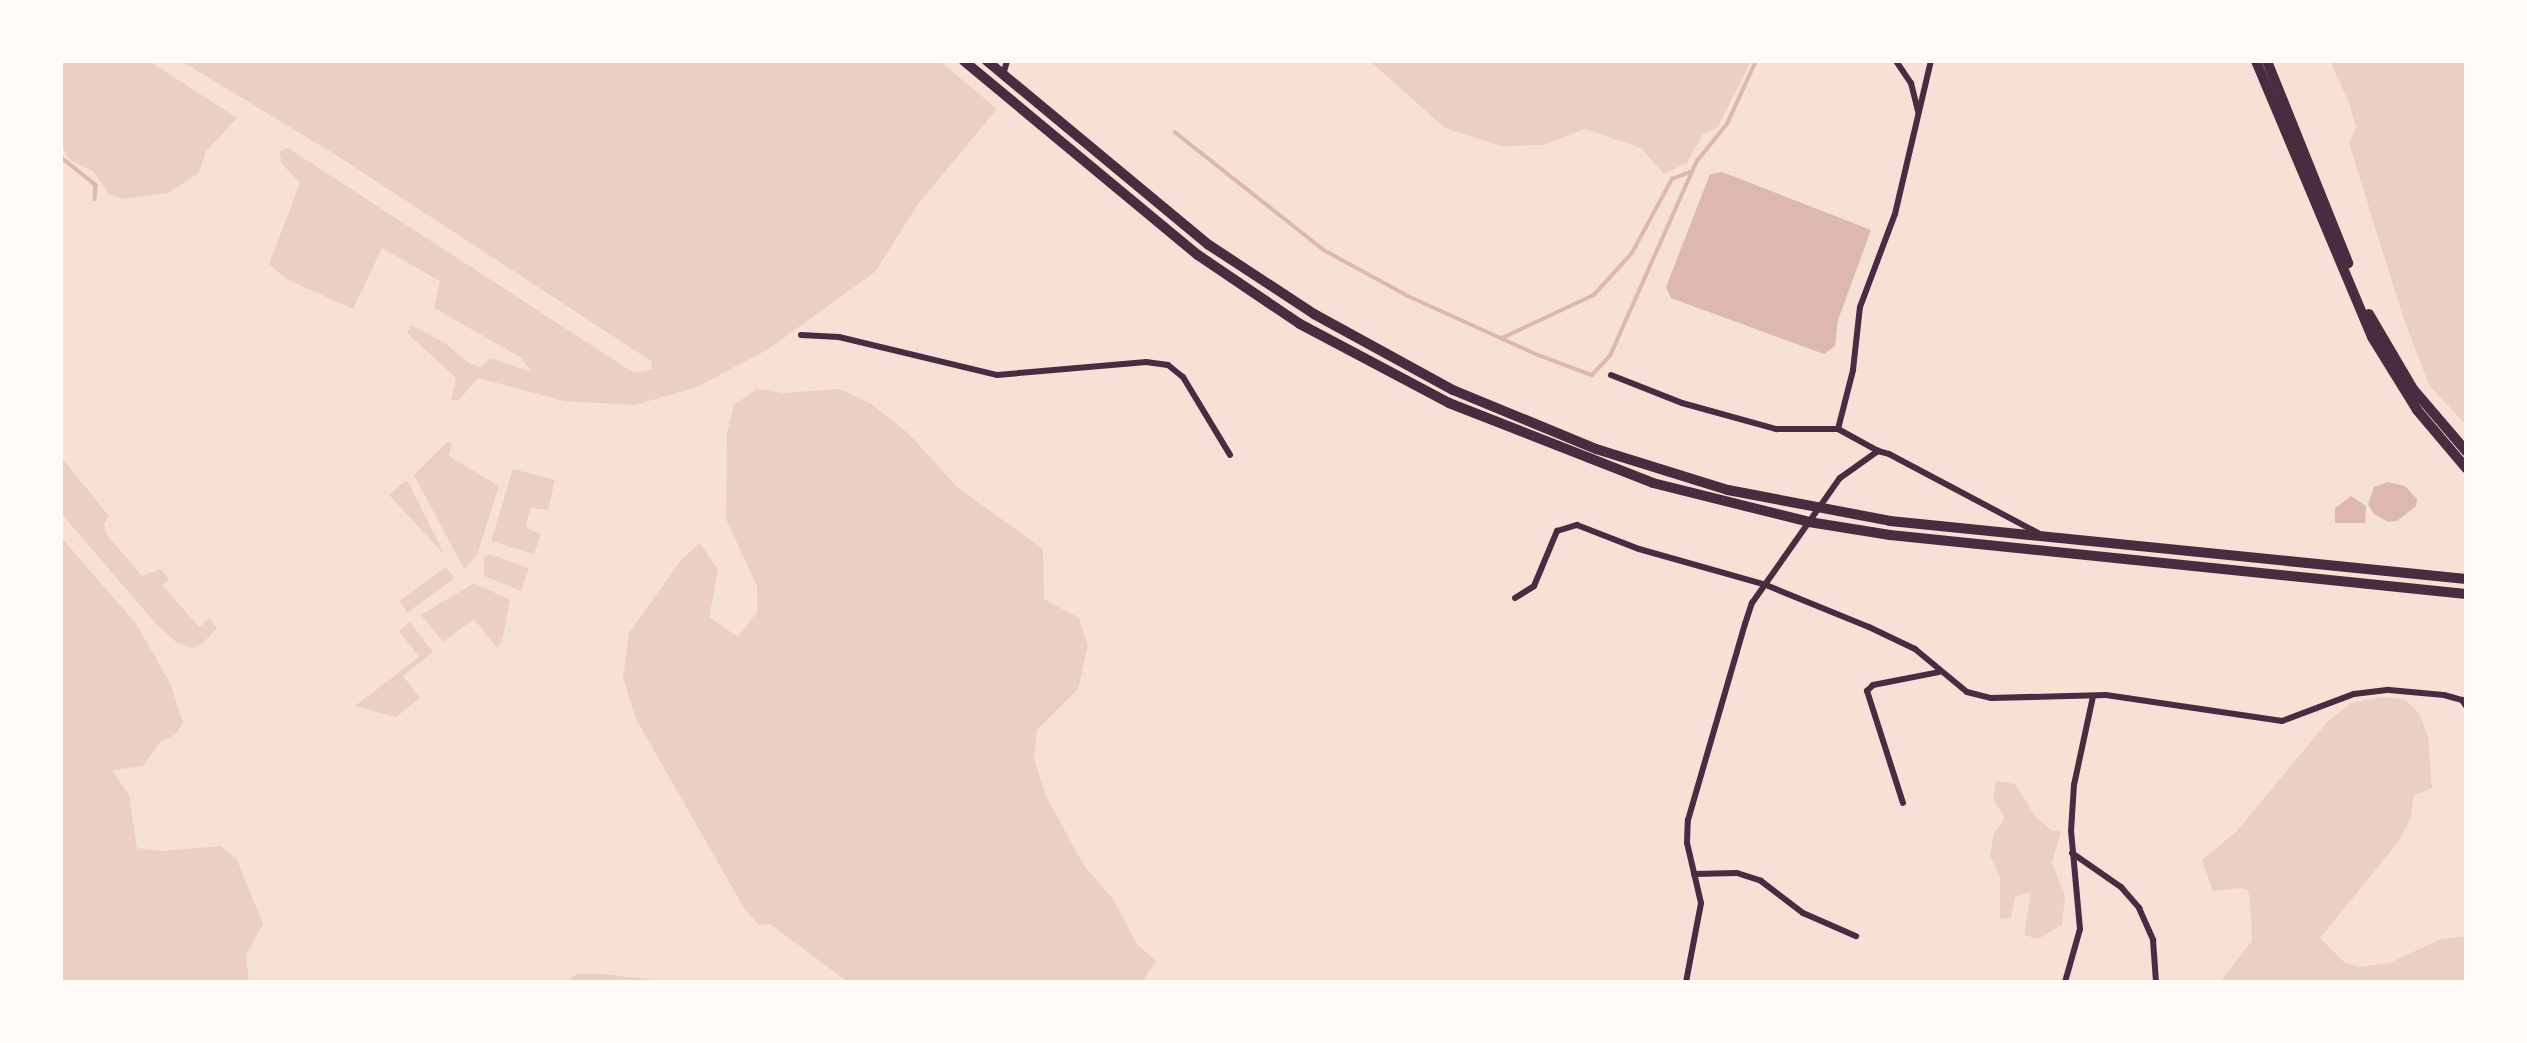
<!DOCTYPE html>
<html>
<head>
<meta charset="utf-8">
<style>
  body { margin:0 }
  #map { position:relative; width:2527px; height:1043px; overflow:hidden; background:#f7e1d7; font-family:"Noto Serif",serif }
  div>[style] { position:absolute }
  .green>* { inset:0; background:#ebcfc5; transform-origin:0 0 }
  .water>* { inset:0; background:#dcb8b0 }
  .stream>* { height:3.5px; margin:-1.75px; padding:0 1.75px; transform-origin:1.75px; border-radius:1.75px; background:#dcb8b0 }
  .minor>* { height:6px; margin:-3px; padding:0 3px; transform-origin:3px; border-radius:3px; background:#4a2c40 }
  .trunk>* { height:10px; margin:-5px; padding:0 5px; transform-origin:5px; border-radius:5px; background:#4a2c40 }
  .motorway>* { height:10px; margin:-5px; padding:0 5px; transform-origin:5px; border-radius:5px; background:#4a2c40 }
  span { translate:-50% -50%; white-space:nowrap; text-align:center; line-height:1.15; -webkit-text-stroke:5px #fffaf5; paint-order:stroke }
  .frame { position:absolute; inset:0; border:63px solid #fffaf5; pointer-events:none }
</style>
</head>
<body>
<div id="map">
  <div class="green">
    <div style="clip-path:polygon(61px 61px,149px 61px,237px 118px,206px 151px,199px 173px,168px 193px,122px 199px,109px 194px,93px 171px,70px 160px,61px 145px)"></div>
    <div style="clip-path:polygon(181px 61px,940px 61px,997px 109px,918px 204px,875px 272px,767px 350px,697px 387px,635px 405px,564px 401px,478px 378px,459px 400px,451px 400px,456px 378px,407px 333px,411px 325px,445px 343px,470px 364px,481px 367px,490px 358px,532px 372px,520px 357px,434px 308px,440px 281px,382px 248px,353px 309px,288px 280px,269px 264px,300px 183px,282px 164px,279px 151px,288px 148px,634px 373px,652px 369px,651px 361px,336px 155px)"></div>
    <div style="clip-path:polygon(1370px 61px,1751px 61px,1718px 127px,1703px 134px,1687px 163px,1664px 174px,1641px 148px,1585px 129px,1544px 145px,1501px 146px,1445px 128px)"></div>
    <div style="clip-path:polygon(2330px 61px,2466px 61px,2466px 425px,2429px 385px,2403px 317px,2349px 143px,2356px 127px,2349px 103px)"></div>
    <div style="clip-path:polygon(757px 389px,783px 393px,839px 389px,870px 403px,908px 433px,957px 487px,1043px 549px,1044px 599px,1079px 618px,1088px 645px,1078px 689px,1037px 730px,1034px 759px,1045px 794px,1084px 866px,1113px 899px,1137px 944px,1156px 961px,1142px 982px,848px 982px,770px 924px,759px 925px,744px 908px,636px 719px,623px 678px,629px 633px,681px 560px,700px 543px,718px 570px,709px 617px,738px 637px,757px 612px,757px 586px,726px 519px,727px 434px,734px 405px)"></div>
    <div style="clip-path:polygon(447px 442px,452px 443px,449px 456px,499px 486px,477px 555px,464px 569px,414px 475px)"></div>
    <div style="clip-path:polygon(61px 457px,109px 516px,104px 524px,107px 535px,142px 576px,161px 569px,169px 579px,162px 585px,199px 627px,210px 618px,217px 628px,203px 643px,192px 648px,176px 642px,156px 624px,61px 513px)"></div>
    <div style="clip-path:polygon(513px 469px,555px 480px,548px 510px,531px 508px,526px 524px,528px 529px,541px 534px,534px 554px,491px 541px)"></div>
    <div style="clip-path:polygon(405px 481px,408px 482px,444px 554px,389px 495px)"></div>
    <div style="clip-path:polygon(61px 537px,137px 625px,171px 685px,183px 723px,175px 735px,160px 742px,143px 766px,112px 770px,129px 795px,137px 848px,161px 851px,221px 846px,237px 860px,263px 924px,246px 955px,249px 982px,61px 982px)"></div>
    <div style="clip-path:polygon(490px 554px,529px 568px,521px 591px,484px 576px,484px 557px)"></div>
    <div style="left:446px;top:567px;width:14px;height:58px;rotate:54deg"></div>
    <div style="clip-path:polygon(474px 583px,510px 600px,502px 642px,497px 648px,474px 619px,443px 642px,421px 615px)"></div>
    <div style="clip-path:polygon(410px 622px,433px 652px,403px 676px,420px 698px,396px 717px,355px 706px,419px 657px,399px 631px)"></div>
    <div style="clip-path:polygon(2381px 697px,2404px 699px,2419px 713px,2428px 736px,2432px 788px,2414px 795px,2411px 817px,2399px 841px,2320px 938px,2344px 962px,2359px 967px,2389px 963px,2441px 939px,2466px 936px,2466px 982px,2220px 982px,2252px 941px,2250px 902px,2248px 890px,2242px 888px,2213px 891px,2202px 860px,2237px 831px,2328px 721px,2351px 703px)"></div>
    <div style="clip-path:polygon(1996px 781px,2015px 784px,2035px 816px,2052px 831px,2061px 831px,2052px 863px,2065px 896px,2062px 925px,2038px 939px,2024px 935px,2031px 892px,2015px 897px,2011px 918px,2000px 919px,2000px 877px,1990px 856px,1994px 833px,2005px 818px,1993px 799px)"></div>
    <div style="clip-path:polygon(577px 974px,603px 974px,676px 982px,565px 982px)"></div>
  </div>
  <div class="water">
    <div style="clip-path:polygon(1722px 172px,1871px 230px,1838px 320px,1835px 346px,1824px 354px,1671px 298px,1666px 287px,1710px 174px)"></div>
    <div style="clip-path:polygon(2388px 482px,2405px 486px,2417px 499px,2416px 506px,2397px 521px,2388px 522px,2374px 514px,2368px 504px,2374px 487px)"></div>
    <div style="clip-path:polygon(2351px 496px,2366px 506px,2365px 523px,2335px 523px,2335px 508px)"></div>
  </div>
  <div class="stream">
    <div style="left:1175px;top:132px;width:190px;rotate:38.4deg"></div>
    <div style="left:1324px;top:250px;width:96px;rotate:28.7deg"></div>
    <div style="left:1408px;top:296px;width:143px;rotate:24.4deg"></div>
    <div style="left:1538px;top:355px;width:58px;rotate:20.3deg"></div>
    <div style="left:1592px;top:375px;width:26px;rotate:-47deg"></div>
    <div style="left:1610px;top:356px;width:214px;rotate:-66deg"></div>
    <div style="left:1697px;top:161px;width:48px;rotate:-51deg"></div>
    <div style="left:1727px;top:124px;width:69px;rotate:-65.3deg"></div>
    <div style="left:61px;top:157px;width:45px;rotate:38.7deg"></div>
    <div style="left:96px;top:185px;width:14px;rotate:94deg"></div>
    <div style="left:1502px;top:338px;width:102px;rotate:-25.1deg"></div>
    <div style="left:1594px;top:295px;width:57px;rotate:-47.9deg"></div>
    <div style="left:1632px;top:253px;width:84px;rotate:-61.6deg"></div>
    <div style="left:1672px;top:179px;width:22px;rotate:-21deg"></div>
  </div>
  <div class="minor">
    <div style="left:1896px;top:61px;width:27px;rotate:56deg"></div>
    <div style="left:1911px;top:83px;width:30px;rotate:76deg"></div>
    <div style="left:1003px;top:75px;width:15px;rotate:-74deg"></div>
    <div style="left:801px;top:335px;width:38px;rotate:3deg"></div>
    <div style="left:839px;top:337px;width:163px;rotate:13.5deg"></div>
    <div style="left:997px;top:375px;width:150px;rotate:-5deg"></div>
    <div style="left:1146px;top:362px;width:22px;rotate:8deg"></div>
    <div style="left:1168px;top:365px;width:19px;rotate:39deg"></div>
    <div style="left:1183px;top:377px;width:91px;rotate:58.9deg"></div>
    <div style="left:1611px;top:375px;width:76px;rotate:21.5deg"></div>
    <div style="left:1682px;top:403px;width:98px;rotate:15.5deg"></div>
    <div style="left:1776px;top:429px;width:62px"></div>
    <div style="left:1838px;top:429px;width:46px;rotate:28.8deg"></div>
    <div style="left:1838px;top:429px;width:61px;rotate:-75.7deg"></div>
    <div style="left:1853px;top:370px;width:63px;rotate:-83.7deg"></div>
    <div style="left:1860px;top:307px;width:99px;rotate:-69.4deg"></div>
    <div style="left:1895px;top:214px;width:157px;rotate:-76.8deg"></div>
    <div style="left:1515px;top:598px;width:22px;rotate:-32deg"></div>
    <div style="left:1534px;top:586px;width:60px;rotate:-67.3deg"></div>
    <div style="left:1557px;top:531px;width:21px;rotate:-17deg"></div>
    <div style="left:1577px;top:525px;width:66px;rotate:21.2deg"></div>
    <div style="left:1639px;top:549px;width:132px;rotate:15.8deg"></div>
    <div style="left:1766px;top:585px;width:111px;rotate:22.2deg"></div>
    <div style="left:1869px;top:627px;width:51px;rotate:25.6deg"></div>
    <div style="left:1915px;top:649px;width:67px;rotate:39.6deg"></div>
    <div style="left:1967px;top:692px;width:25px;rotate:14deg"></div>
    <div style="left:1991px;top:698px;width:115px;rotate:-1.5deg"></div>
    <div style="left:2106px;top:695px;width:178px;rotate:8.4deg"></div>
    <div style="left:2282px;top:721px;width:77px;rotate:-20.6deg"></div>
    <div style="left:2354px;top:694px;width:35px;rotate:-7deg"></div>
    <div style="left:2389px;top:690px;width:55px;rotate:5.2deg"></div>
    <div style="left:2444px;top:695px;width:19px;rotate:16deg"></div>
    <div style="left:2462px;top:700px;width:7px;rotate:56deg"></div>
    <div style="left:1903px;top:803px;width:118px;rotate:-107.8deg"></div>
    <div style="left:1867px;top:691px;width:8px;rotate:-45deg"></div>
    <div style="left:1873px;top:685px;width:67px;rotate:-11.1deg"></div>
    <div style="left:2072px;top:853px;width:60px;rotate:34.8deg"></div>
    <div style="left:2121px;top:887px;width:28px;rotate:49deg"></div>
    <div style="left:2139px;top:908px;width:35px;rotate:66deg"></div>
    <div style="left:2153px;top:940px;width:42px;rotate:85.9deg"></div>
    <div style="left:1694px;top:874px;width:43px;rotate:-1.3deg"></div>
    <div style="left:1737px;top:873px;width:25px;rotate:18deg"></div>
    <div style="left:1761px;top:881px;width:53px;rotate:37.3deg"></div>
    <div style="left:1803px;top:913px;width:58px;rotate:23.5deg"></div>
    <div style="left:1686px;top:982px;width:80px;rotate:-79.2deg"></div>
    <div style="left:1701px;top:903px;width:62px;rotate:-103.1deg"></div>
    <div style="left:1687px;top:843px;width:23px;rotate:-88deg"></div>
    <div style="left:1688px;top:820px;width:204px;rotate:-73.8deg"></div>
    <div style="left:1745px;top:624px;width:22px;rotate:-72deg"></div>
    <div style="left:1752px;top:603px;width:153px;rotate:-54.9deg"></div>
    <div style="left:1840px;top:478px;width:47px;rotate:-35.4deg"></div>
    <div style="left:1878px;top:451px;width:11px;rotate:15deg"></div>
    <div style="left:1889px;top:454px;width:169px;rotate:27.9deg"></div>
    <div style="left:2065px;top:982px;width:55px;rotate:-74.2deg"></div>
    <div style="left:2080px;top:929px;width:98px;rotate:-95.2deg"></div>
    <div style="left:2071px;top:831px;width:46px;rotate:-86.3deg"></div>
    <div style="left:2074px;top:785px;width:91px;rotate:-77.9deg"></div>
  </div>
  <div class="trunk">
    <div style="left:964px;top:61px;width:304px;rotate:39.7deg"></div>
    <div style="left:1198px;top:255px;width:123px;rotate:34.1deg"></div>
    <div style="left:1300px;top:324px;width:169px;rotate:27.9deg"></div>
    <div style="left:1449px;top:403px;width:219px;rotate:21.4deg"></div>
    <div style="left:1653px;top:483px;width:161px;rotate:14deg"></div>
    <div style="left:1809px;top:522px;width:82px;rotate:9.1deg"></div>
    <div style="left:1890px;top:535px;width:579px;rotate:5.85deg"></div>
    <div style="left:987px;top:61px;width:288px;rotate:39.7deg"></div>
    <div style="left:1209px;top:245px;width:126px;rotate:33.3deg"></div>
    <div style="left:1314px;top:314px;width:158px;rotate:28.7deg"></div>
    <div style="left:1453px;top:390px;width:155px;rotate:22.4deg"></div>
    <div style="left:1596px;top:449px;width:138px;rotate:17.3deg"></div>
    <div style="left:1728px;top:490px;width:165px;rotate:10.8deg"></div>
    <div style="left:1890px;top:521px;width:579px;rotate:5.75deg"></div>
  </div>
  <div class="motorway">
    <div style="left:2256px;top:61px;width:299px;rotate:67.2deg"></div>
    <div style="left:2372px;top:337px;width:86px;rotate:58.3deg"></div>
    <div style="left:2417px;top:410px;width:76px;rotate:49.8deg"></div>
    <div style="left:2267px;top:61px;width:218px;rotate:68.1deg"></div>
    <div style="left:2369px;top:314px;width:87px;rotate:59.6deg"></div>
    <div style="left:2413px;top:389px;width:82px;rotate:49.5deg"></div>
  </div>
  <div class="frame"></div>
</div>
</body>
</html>
